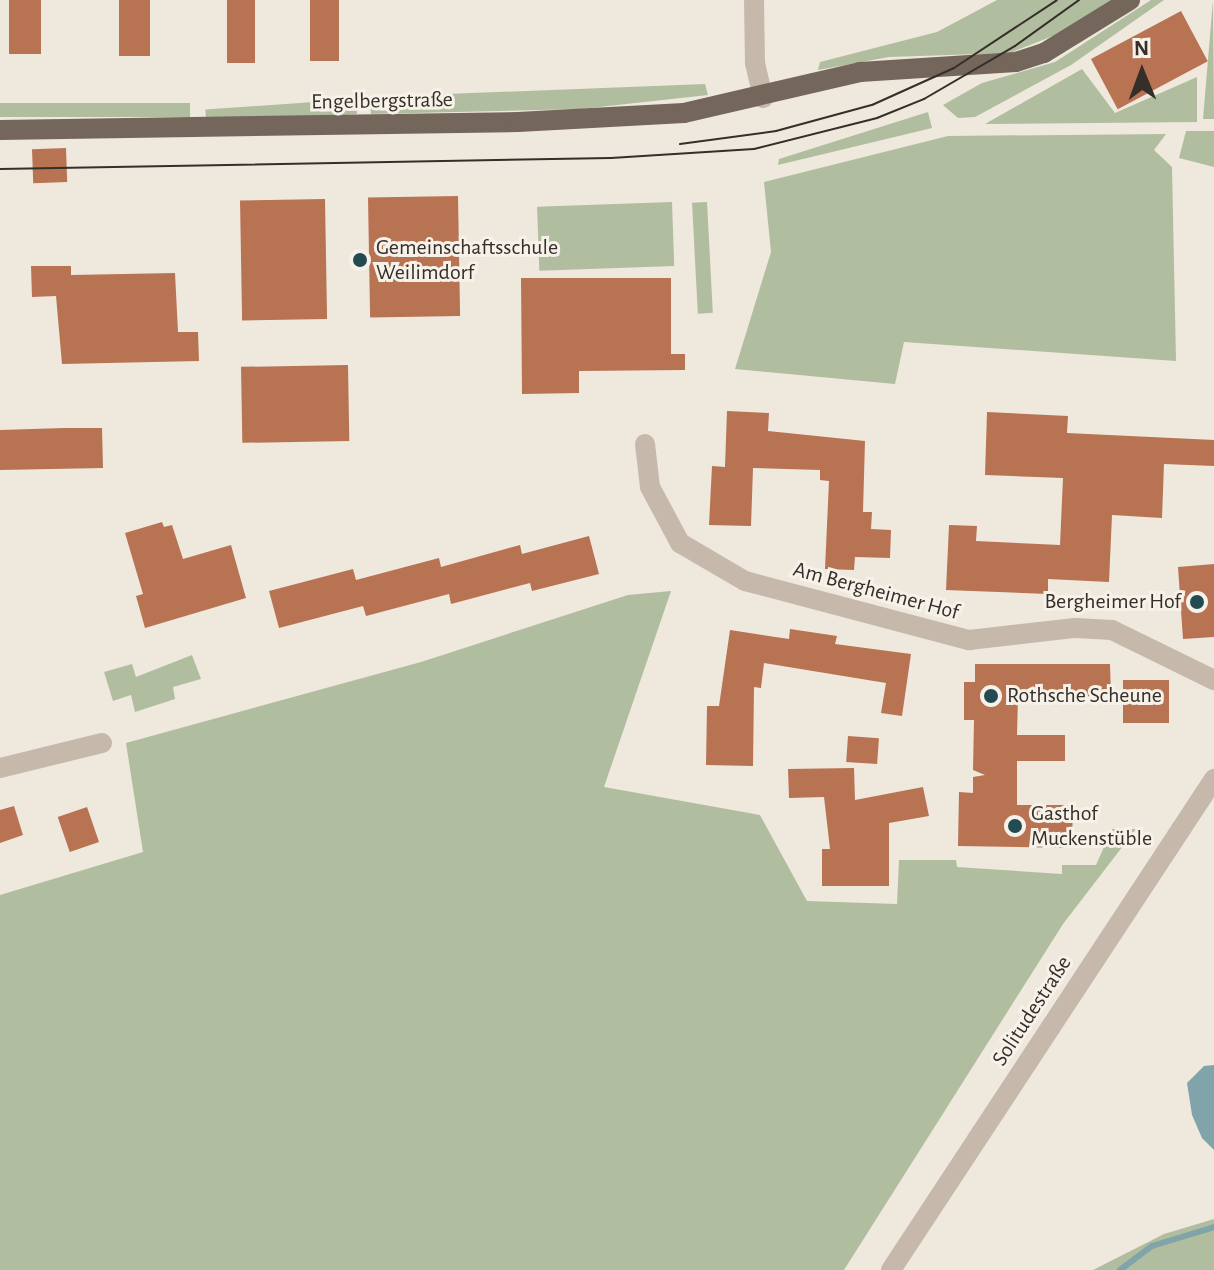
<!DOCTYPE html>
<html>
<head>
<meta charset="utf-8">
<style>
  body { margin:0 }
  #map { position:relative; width:1214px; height:1270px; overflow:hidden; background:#efe8dd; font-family:"Alegreya Sans",sans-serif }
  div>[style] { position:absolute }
  .green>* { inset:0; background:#b1bd9f; transform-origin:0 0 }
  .water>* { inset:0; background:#80a4a9 }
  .stream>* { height:6px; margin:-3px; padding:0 3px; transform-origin:3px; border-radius:3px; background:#80a4a9 }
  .building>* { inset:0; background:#b87353; transform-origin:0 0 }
  .minor>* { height:20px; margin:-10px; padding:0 10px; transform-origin:10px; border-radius:10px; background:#c6b9ab }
  .major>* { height:20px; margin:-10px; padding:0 10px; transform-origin:10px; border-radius:10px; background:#75665c }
  .tram>* { height:2px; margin:-1px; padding:0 1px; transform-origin:1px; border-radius:1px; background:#352e29 }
  .dots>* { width:22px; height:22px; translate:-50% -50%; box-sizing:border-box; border:4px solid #f7f2e9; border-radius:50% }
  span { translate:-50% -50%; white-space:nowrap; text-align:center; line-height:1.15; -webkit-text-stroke:6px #f7f2e9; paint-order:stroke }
  .street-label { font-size:22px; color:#352e29 }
  .poi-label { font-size:22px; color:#352e29 }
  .left { translate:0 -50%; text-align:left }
  .right { translate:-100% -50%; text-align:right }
  .north { position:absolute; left:1102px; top:32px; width:80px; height:80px; -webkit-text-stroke:6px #f7f2e9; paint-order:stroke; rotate:359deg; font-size:22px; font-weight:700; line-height:32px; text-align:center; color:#352e29 }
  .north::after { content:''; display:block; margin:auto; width:28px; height:36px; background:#352e29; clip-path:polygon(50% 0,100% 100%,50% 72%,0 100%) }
</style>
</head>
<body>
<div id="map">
  <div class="green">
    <div style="clip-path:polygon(997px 0,1113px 0,1063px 32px,1010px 53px,889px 57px,818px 70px,820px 62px,937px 32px)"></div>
    <div style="clip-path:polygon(1151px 0,1164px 0,1071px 65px,975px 117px,958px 118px,943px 105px,982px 83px,1055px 62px)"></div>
    <div style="clip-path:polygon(1213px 0,1214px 119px,1203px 119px)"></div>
    <div style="clip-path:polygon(1082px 69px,1115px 113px,1197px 77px,1197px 122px,985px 124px)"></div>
    <div style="clip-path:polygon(705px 84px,708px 95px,581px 109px,371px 114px,370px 97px)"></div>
    <div style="left:356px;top:99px;width:15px;height:151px;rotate:86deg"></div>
    <div style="left:190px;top:103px;width:14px;height:190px;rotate:90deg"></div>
    <div style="clip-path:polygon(928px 112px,932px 128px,778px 165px,779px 159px)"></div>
    <div style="clip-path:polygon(1186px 131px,1214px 131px,1214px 167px,1179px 158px)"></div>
    <div style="clip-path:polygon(1166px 134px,1154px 150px,1172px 167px,1176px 361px,904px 342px,895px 384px,735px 369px,771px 252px,764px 182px,948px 136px)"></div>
    <div style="left:672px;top:202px;width:64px;height:135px;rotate:88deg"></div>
    <div style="left:707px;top:202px;width:111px;height:15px;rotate:87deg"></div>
    <div style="clip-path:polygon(671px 591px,604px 787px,760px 815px,807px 901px,897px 904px,899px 860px,956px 860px,957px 867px,1062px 874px,1062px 865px,1096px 865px,1112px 829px,1136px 829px,1063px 924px,844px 1270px,0 1270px,0 895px,143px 852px,126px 743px,421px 662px,628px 595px)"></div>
    <div style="clip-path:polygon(192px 655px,201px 679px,173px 687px,175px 699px,135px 712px,131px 695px,113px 701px,104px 672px,132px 664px,136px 677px)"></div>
    <div style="clip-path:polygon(1214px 1219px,1214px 1270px,1093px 1270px,1164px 1234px)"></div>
  </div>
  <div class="water">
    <div style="clip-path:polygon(1214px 1065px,1214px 1150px,1202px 1138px,1192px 1115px,1187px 1083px,1204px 1066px)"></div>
  </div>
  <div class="stream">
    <div style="left:1120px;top:1270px;width:40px;rotate:-37deg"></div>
    <div style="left:1152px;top:1246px;width:65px;rotate:-17deg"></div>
  </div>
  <div class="building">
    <div style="left:9px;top:0;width:32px;height:54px"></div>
    <div style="left:119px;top:0;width:31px;height:56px"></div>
    <div style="left:227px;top:0;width:28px;height:63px"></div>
    <div style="left:310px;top:0;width:29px;height:61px"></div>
    <div style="left:1181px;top:11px;width:57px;height:102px;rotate:62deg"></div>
    <div style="left:66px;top:148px;width:34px;height:34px;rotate:88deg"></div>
    <div style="left:458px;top:196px;width:120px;height:90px;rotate:89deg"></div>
    <div style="left:325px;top:199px;width:120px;height:85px;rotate:89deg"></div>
    <div style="clip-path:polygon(31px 266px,71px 266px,71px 275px,175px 273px,178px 332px,198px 332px,199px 361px,62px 364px,56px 296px,32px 297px)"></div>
    <div style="clip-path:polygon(521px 278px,671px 278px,671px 354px,685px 354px,685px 370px,579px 371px,579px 393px,522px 394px)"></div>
    <div style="left:348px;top:365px;width:76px;height:107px;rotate:89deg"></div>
    <div style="clip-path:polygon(727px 411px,769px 413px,768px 431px,865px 441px,863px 512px,872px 512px,871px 529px,891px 530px,890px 558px,855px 557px,854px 570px,825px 569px,829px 481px,820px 480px,820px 470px,753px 468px,751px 526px,709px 525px,712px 466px,725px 467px)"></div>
    <div style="clip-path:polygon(987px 412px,1068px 416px,1067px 433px,1214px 440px,1214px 466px,1164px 464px,1162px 518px,1112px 515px,1109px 582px,1048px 579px,1048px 594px,946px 590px,949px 525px,977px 526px,976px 541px,1060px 545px,1063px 478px,985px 475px)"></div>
    <div style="clip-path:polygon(64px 428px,102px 428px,103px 468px,0 470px,0 430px)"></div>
    <div style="clip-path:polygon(162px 522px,164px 527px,172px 525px,183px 559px,231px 545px,246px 598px,145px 628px,136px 596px,143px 594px,125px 533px)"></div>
    <div style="clip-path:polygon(589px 536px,599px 574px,532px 591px,530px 583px,451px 604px,449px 594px,366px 616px,363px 606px,279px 628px,269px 591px,353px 569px,356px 580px,439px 558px,441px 567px,520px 545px,522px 554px)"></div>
    <div style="clip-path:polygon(1214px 564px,1214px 637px,1183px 639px,1178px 567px)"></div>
    <div style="clip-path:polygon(790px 629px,837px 636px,835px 644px,911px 654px,902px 716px,881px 713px,886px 683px,764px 663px,761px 688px,754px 687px,753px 766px,706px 765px,707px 706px,719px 706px,730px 630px,789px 639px)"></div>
    <div style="clip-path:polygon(975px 664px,1110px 664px,1111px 696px,1018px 697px,1017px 735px,1065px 735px,1065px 761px,1017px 761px,1017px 805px,1073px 805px,1072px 848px,958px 846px,959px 792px,973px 793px,973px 777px,985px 775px,973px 770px,974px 720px,964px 720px,964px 682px,975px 682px)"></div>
    <div style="left:1169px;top:680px;width:43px;height:46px;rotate:90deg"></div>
    <div style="left:848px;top:736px;width:31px;height:26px;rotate:4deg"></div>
    <div style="clip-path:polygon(854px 768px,855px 800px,923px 787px,929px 816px,889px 823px,889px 886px,822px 886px,822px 849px,830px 849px,824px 797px,789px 798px,788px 769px)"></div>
    <div style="clip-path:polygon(14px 806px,23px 835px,0 843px,0 810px)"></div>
    <div style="left:87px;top:807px;width:37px;height:31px;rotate:71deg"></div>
  </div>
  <div class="minor">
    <div style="left:754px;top:0;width:63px;rotate:89.1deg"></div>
    <div style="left:755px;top:63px;width:36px;rotate:77deg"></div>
    <div style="left:645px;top:444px;width:43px;rotate:83.4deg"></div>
    <div style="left:650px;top:487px;width:64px;rotate:61.8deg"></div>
    <div style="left:680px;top:543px;width:75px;rotate:30.3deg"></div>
    <div style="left:745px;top:581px;width:232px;rotate:14.8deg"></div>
    <div style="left:969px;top:640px;width:107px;rotate:-6.5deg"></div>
    <div style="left:1075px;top:628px;width:37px;rotate:3deg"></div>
    <div style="left:1112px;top:630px;width:114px;rotate:26.1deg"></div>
    <div style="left:0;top:768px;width:105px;rotate:-13.8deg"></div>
    <div style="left:891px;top:1270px;width:588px;rotate:-56.66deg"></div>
  </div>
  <div class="major">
    <div style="left:0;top:130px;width:518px;rotate:-0.88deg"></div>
    <div style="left:518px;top:122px;width:166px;rotate:-3.1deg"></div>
    <div style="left:684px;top:113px;width:181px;rotate:-13.1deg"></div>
    <div style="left:860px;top:72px;width:156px;rotate:-3.7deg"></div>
    <div style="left:1016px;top:62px;width:29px;rotate:-18deg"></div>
    <div style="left:1044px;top:53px;width:101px;rotate:-31.6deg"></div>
  </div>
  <div class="tram">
    <div style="left:680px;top:144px;width:97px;rotate:-7.7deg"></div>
    <div style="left:776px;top:131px;width:99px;rotate:-15.2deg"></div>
    <div style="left:872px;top:105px;width:90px;rotate:-24.3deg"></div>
    <div style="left:954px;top:68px;width:123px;rotate:-33.4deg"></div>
    <div style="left:0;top:169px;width:611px;rotate:-1.03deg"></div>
    <div style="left:611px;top:158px;width:143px;rotate:-3.6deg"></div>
    <div style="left:754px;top:149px;width:127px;rotate:-14.1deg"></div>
    <div style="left:877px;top:118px;width:51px;rotate:-22deg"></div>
    <div style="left:924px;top:99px;width:105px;rotate:-30.2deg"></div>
    <div style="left:1015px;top:46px;width:79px;rotate:-35.7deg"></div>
  </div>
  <div class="dots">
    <div style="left:360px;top:260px;background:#234b51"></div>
    <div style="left:1197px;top:602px;background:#234b51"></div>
    <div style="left:991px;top:696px;background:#234b51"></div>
    <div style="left:1015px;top:826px;background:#234b51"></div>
  </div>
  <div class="street-label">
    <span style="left:382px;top:101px;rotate:-1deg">Engelbergstraße</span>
    <span style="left:876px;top:591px;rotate:15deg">Am Bergheimer Hof</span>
    <span style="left:1032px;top:1011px;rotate:-57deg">Solitudestraße</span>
  </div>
  <div class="poi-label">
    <span class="left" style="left:376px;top:260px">Gemeinschaftsschule<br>Weilimdorf</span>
    <span class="right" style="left:1181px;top:602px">Bergheimer Hof</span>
    <span class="left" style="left:1007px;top:696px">Rothsche Scheune</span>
    <span class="left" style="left:1031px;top:826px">Gasthof<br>Muckenstüble</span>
  </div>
  <div class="north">N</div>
</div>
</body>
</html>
